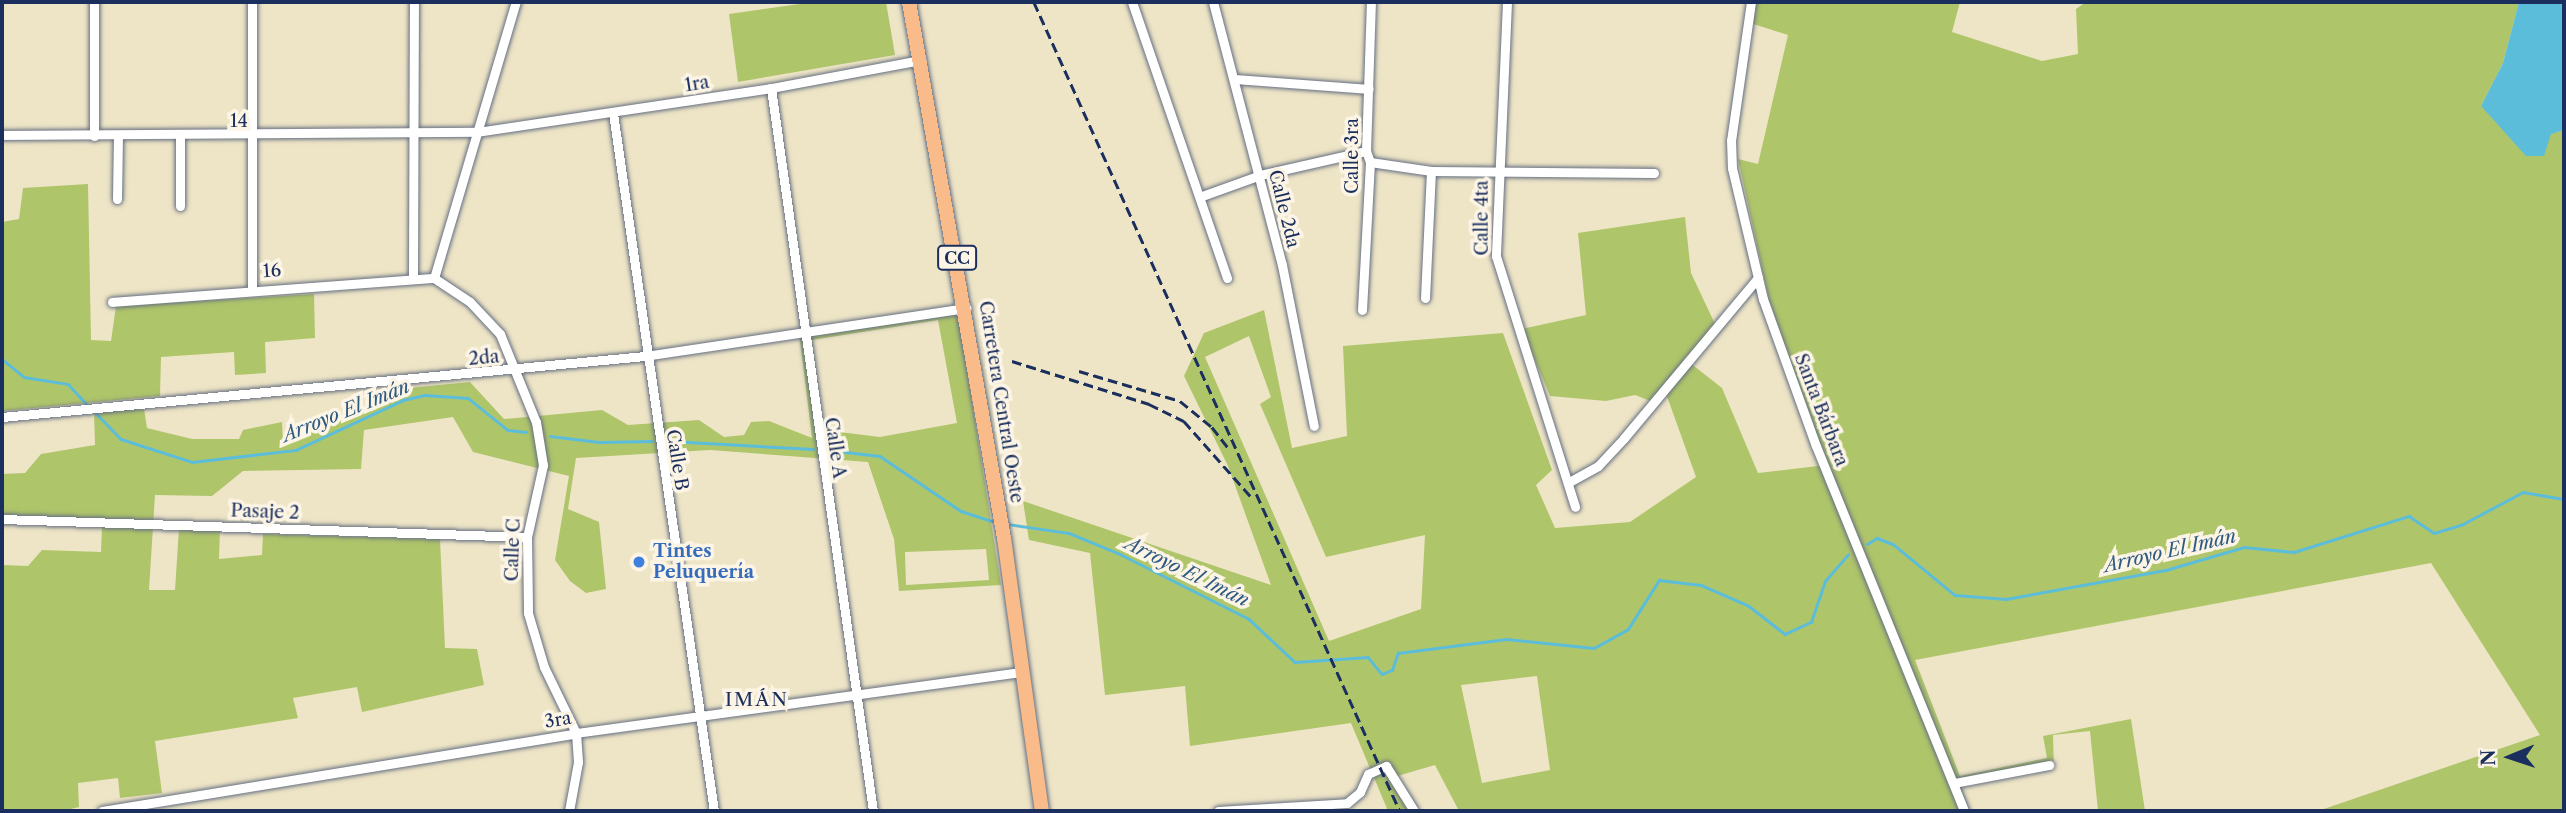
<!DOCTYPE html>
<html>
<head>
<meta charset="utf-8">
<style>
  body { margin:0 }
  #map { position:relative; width:2566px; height:813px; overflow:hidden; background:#eee5c6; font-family:"Libre Caslon Text",serif }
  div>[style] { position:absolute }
  .green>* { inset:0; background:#afc56a }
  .water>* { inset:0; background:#5cbdda }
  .stream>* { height:2.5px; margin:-1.25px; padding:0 1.25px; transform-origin:1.25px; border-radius:1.25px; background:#5cbdda }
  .roads { filter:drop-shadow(0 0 2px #656f82) drop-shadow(0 0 2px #656f82) }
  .minor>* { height:9px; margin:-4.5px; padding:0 4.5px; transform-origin:4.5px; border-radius:4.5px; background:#fff }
  .primary>* { height:14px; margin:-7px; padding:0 7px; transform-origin:7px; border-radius:7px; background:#fabb8b }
  .rail>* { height:2.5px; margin-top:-1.25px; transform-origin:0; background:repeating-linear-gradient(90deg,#1b2f5e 0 10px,transparent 0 15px) }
  .dots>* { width:19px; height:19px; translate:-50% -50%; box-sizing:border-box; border:4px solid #fcf5e5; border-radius:50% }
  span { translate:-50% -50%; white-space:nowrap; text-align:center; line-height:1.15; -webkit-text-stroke:7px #fcf5e5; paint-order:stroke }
  .shield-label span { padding:2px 5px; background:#fcf5e5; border:2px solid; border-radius:5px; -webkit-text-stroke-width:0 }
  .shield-label { font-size:16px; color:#1b2f5e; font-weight:700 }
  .street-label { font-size:18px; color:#1b2f5e }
  .shop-label { font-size:18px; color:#366cbe; font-weight:700 }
  .left { translate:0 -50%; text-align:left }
  .water-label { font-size:19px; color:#2e5a83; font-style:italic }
  .neighbourhood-label { font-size:19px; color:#1b2f5e; letter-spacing:2px }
  .frame { position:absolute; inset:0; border:4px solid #1b2f5e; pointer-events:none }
  .north { position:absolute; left:2475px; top:722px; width:70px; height:70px; -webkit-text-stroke:5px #fcf5e5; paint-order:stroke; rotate:268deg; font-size:19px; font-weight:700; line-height:28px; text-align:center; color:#1b2f5e }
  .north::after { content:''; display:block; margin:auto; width:24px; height:32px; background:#1b2f5e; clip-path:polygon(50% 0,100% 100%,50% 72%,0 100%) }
</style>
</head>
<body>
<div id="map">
  <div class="green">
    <div style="clip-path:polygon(814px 2px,886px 2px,895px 55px,738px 82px,729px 14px)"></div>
    <div style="clip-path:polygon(evenodd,1749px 2px,1960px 2px,1952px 32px,2042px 61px,2078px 54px,2076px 9px,2086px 2px,2519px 2px,2503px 63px,2481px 106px,2551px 133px,2564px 130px,2564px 811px,2318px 811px,2540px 735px,2431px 563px,1915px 660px,1960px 776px,2047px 758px,2043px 736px,2131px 719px,2145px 811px,2098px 811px,2090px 731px,2053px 735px,2054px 769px,1960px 785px,1970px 811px,1459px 811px,1435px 765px,1394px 777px,1415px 811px,1388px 811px,1351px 723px,1190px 746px,1185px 686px,1105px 695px,1090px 553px,1029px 540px,1023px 501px,1271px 585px,1228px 466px,1184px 376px,1204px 333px,1264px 310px,1292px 448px,1347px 436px,1343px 346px,1503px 333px,1552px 470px,1536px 485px,1555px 528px,1630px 522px,1696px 477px,1664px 388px,1653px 402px,1635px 395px,1606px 401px,1550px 396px,1522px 329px,1586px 315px,1578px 233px,1685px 217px,1691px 273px,1715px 324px,1685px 359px,1722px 388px,1758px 473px,1826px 465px,1769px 300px,1738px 159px,1758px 164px,1788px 35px,1747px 22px,1749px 2px,1249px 336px,1271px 397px,1260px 404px,1326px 557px,1425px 535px,1421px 609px,1329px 641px,1205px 357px,1249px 336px,1749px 2px,1537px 676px,1550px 770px,1482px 783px,1461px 685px,1537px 676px)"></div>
    <div style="clip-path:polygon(88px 184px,91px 340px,111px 341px,116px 306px,314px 294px,315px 338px,265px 342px,266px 373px,235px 375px,234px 352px,161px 357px,160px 396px,2px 411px,2px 222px,19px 219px,23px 188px)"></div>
    <div style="clip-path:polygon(evenodd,957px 307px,1001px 585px,899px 591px,894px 539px,868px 462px,710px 450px,576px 458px,568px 509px,599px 522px,606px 589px,586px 593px,570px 581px,555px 560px,569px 476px,473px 452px,453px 417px,364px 430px,361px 469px,243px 471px,212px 496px,155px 495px,149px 590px,175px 590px,179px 528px,220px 528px,219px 559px,262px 555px,263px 534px,440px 539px,445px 648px,477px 649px,484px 685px,362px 712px,357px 687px,293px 698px,298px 718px,155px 741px,162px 793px,120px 798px,118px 778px,78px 783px,79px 807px,62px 811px,2px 811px,2px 565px,28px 566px,42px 550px,101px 552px,102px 527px,2px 521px,2px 474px,25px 473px,41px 454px,95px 445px,94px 412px,144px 409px,147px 428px,192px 439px,239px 439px,243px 430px,282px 422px,283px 443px,397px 399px,398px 389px,470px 382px,504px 419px,602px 410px,628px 425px,699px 420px,724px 437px,744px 435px,751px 422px,769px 421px,812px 438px,799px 332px,957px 307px,938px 320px,957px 423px,880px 437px,823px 430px,812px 340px,938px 320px,957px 307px,986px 549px,989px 580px,906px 585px,905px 552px,986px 549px)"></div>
  </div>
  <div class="water">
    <div style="clip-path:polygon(2519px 2px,2564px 2px,2564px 130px,2551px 134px,2544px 156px,2526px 156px,2481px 106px,2503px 63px)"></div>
  </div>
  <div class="stream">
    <div style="left:2px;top:359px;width:28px;rotate:39deg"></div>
    <div style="left:24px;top:377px;width:45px;rotate:9deg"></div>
    <div style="left:68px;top:384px;width:26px;rotate:47deg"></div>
    <div style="left:96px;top:413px;width:36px;rotate:46deg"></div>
    <div style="left:121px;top:439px;width:75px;rotate:17.9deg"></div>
    <div style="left:192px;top:462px;width:105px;rotate:-6.6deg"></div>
    <div style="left:296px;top:450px;width:118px;rotate:-25deg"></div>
    <div style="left:403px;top:400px;width:23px;rotate:-13deg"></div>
    <div style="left:425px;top:395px;width:43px;rotate:4deg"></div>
    <div style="left:468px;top:398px;width:51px;rotate:38.7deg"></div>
    <div style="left:508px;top:430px;width:18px;rotate:6deg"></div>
    <div style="left:550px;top:436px;width:49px;rotate:7deg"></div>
    <div style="left:599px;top:442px;width:53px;rotate:-1.1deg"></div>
    <div style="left:670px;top:441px;width:143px;rotate:3.2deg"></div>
    <div style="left:828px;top:450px;width:52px;rotate:6.6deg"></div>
    <div style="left:880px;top:456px;width:98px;rotate:34.2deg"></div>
    <div style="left:961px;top:511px;width:38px;rotate:18deg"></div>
    <div style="left:1008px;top:524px;width:62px;rotate:8.4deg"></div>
    <div style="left:1069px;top:533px;width:57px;rotate:22.5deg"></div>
    <div style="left:1122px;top:555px;width:142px;rotate:26.7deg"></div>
    <div style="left:1249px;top:619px;width:63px;rotate:43.1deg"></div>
    <div style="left:1295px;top:662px;width:73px;rotate:-3.9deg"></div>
    <div style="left:1368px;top:657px;width:22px;rotate:51deg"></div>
    <div style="left:1382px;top:674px;width:11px;rotate:-22deg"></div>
    <div style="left:1392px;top:670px;width:18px;rotate:-71deg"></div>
    <div style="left:1398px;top:653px;width:109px;rotate:-7.4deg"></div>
    <div style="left:1506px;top:639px;width:88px;rotate:5.8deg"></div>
    <div style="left:1594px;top:648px;width:39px;rotate:-29deg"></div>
    <div style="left:1628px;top:629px;width:58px;rotate:-57.7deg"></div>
    <div style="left:1659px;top:580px;width:42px;rotate:6.8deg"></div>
    <div style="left:1701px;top:585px;width:52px;rotate:23.6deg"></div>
    <div style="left:1749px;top:606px;width:46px;rotate:37.9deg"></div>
    <div style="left:1785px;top:634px;width:29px;rotate:-25deg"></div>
    <div style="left:1811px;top:622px;width:43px;rotate:-71.1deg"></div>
    <div style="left:1825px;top:581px;width:35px;rotate:-49deg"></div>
    <div style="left:1867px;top:544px;width:12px;rotate:-31deg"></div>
    <div style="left:1877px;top:538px;width:17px;rotate:21deg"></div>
    <div style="left:1893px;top:544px;width:80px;rotate:39.4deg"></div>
    <div style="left:1955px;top:595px;width:51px;rotate:4.5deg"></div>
    <div style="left:2006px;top:599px;width:163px;rotate:-10.3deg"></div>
    <div style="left:2166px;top:570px;width:81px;rotate:-16.4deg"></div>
    <div style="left:2244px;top:547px;width:50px;rotate:5.7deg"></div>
    <div style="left:2294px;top:552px;width:121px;rotate:-17.4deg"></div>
    <div style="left:2409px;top:516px;width:30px;rotate:34deg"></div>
    <div style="left:2434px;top:533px;width:30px;rotate:-17deg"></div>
    <div style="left:2463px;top:524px;width:68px;rotate:-28.1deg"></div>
    <div style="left:2523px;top:492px;width:42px;rotate:9.7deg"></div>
  </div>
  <div class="roads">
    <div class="minor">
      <div style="left:94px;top:2px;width:134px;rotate:90deg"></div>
      <div style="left:252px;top:2px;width:286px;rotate:90deg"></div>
      <div style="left:1132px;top:2px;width:292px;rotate:71deg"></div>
      <div style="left:1213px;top:2px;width:272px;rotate:75.3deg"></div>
      <div style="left:1282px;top:265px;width:164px;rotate:78.8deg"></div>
      <div style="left:1507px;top:2px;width:254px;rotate:92.5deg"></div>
      <div style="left:1496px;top:256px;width:263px;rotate:72.5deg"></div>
      <div style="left:1751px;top:2px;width:139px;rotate:98.2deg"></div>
      <div style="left:1731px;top:140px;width:28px;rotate:88deg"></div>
      <div style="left:1732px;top:168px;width:135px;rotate:76.7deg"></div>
      <div style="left:1763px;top:299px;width:156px;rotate:70.2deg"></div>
      <div style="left:1816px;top:446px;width:394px;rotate:67.9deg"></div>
      <div style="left:1236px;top:79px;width:133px;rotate:4.3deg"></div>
      <div style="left:771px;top:88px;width:730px;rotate:81.97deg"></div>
      <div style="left:613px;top:113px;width:705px;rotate:81.77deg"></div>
      <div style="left:2px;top:135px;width:475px;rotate:-0.4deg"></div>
      <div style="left:477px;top:132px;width:297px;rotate:-8.5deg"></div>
      <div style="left:771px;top:88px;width:153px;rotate:-10.6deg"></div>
      <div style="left:1370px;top:162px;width:62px;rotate:8.4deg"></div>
      <div style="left:1431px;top:171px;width:223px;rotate:0.5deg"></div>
      <div style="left:1202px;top:196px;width:62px;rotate:-19.9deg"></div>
      <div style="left:1260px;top:175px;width:109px;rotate:-12.8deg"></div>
      <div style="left:117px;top:199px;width:63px;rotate:-89.1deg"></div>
      <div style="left:180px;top:206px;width:69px;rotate:-90deg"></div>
      <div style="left:413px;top:276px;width:274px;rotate:-89.8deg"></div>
      <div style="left:434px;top:278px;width:43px;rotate:33.7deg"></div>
      <div style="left:470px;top:302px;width:44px;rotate:46.8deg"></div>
      <div style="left:500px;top:334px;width:95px;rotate:67.8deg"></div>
      <div style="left:536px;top:422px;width:44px;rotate:80.8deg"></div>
      <div style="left:543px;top:465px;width:74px;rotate:102.5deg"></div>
      <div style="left:527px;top:537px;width:76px;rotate:89.2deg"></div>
      <div style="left:528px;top:613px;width:56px;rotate:73.5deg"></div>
      <div style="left:544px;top:667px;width:73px;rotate:64.1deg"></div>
      <div style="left:576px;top:733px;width:29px;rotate:86deg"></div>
      <div style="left:578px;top:762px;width:50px;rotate:100.4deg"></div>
      <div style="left:434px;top:278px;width:288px;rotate:-73.5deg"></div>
      <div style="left:1425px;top:298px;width:127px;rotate:-87.3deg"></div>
      <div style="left:112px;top:302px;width:323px;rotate:-4.3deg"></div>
      <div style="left:1362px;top:310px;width:148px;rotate:-86.9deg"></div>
      <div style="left:1370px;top:162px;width:12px;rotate:-110deg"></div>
      <div style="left:1366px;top:151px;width:149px;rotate:-88.1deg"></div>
      <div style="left:2px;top:417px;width:646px;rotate:-5.42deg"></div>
      <div style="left:645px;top:356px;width:325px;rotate:-8.5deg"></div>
      <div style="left:1571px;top:481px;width:31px;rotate:-29deg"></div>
      <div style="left:1598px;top:466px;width:38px;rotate:-47deg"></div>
      <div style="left:1624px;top:438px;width:209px;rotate:-50.1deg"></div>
      <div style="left:2px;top:519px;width:525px;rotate:1.96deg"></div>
      <div style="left:1954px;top:783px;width:97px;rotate:-10.7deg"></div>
      <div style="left:102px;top:811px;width:480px;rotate:-9.3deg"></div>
      <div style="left:576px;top:733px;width:450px;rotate:-7.8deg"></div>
      <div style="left:1218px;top:811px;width:129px;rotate:-3.5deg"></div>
      <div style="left:1347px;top:803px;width:17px;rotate:-40deg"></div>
      <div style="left:1360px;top:792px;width:20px;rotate:-66deg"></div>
      <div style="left:1368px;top:774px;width:20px;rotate:-24deg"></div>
      <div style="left:1386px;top:766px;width:53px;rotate:58.1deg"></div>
    </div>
    <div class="primary">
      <div style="left:909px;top:2px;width:544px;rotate:79.95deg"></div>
      <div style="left:1004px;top:538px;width:276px;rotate:82.1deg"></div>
    </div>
  </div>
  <div class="rail">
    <div style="left:1034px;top:2px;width:888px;rotate:65.66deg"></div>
    <div style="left:1012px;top:361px;width:144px;rotate:17.4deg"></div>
    <div style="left:1149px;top:404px;width:39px;rotate:26deg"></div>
    <div style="left:1184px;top:421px;width:104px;rotate:48.5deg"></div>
    <div style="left:1079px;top:371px;width:105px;rotate:16.5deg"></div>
    <div style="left:1180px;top:401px;width:41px;rotate:39.1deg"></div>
    <div style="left:1212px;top:427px;width:28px;rotate:52deg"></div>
  </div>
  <div class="dots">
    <div style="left:639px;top:562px;background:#3f7fe0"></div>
  </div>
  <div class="shield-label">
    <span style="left:957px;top:258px">CC</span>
  </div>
  <div class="street-label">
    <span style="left:697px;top:84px;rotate:-9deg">1ra</span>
    <span style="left:239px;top:121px">14</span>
    <span style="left:1352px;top:156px;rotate:-90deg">Calle 3ra</span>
    <span style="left:1284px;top:209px;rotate:76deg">Calle 2da</span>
    <span style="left:1482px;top:218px;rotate:-90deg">Calle 4ta</span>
    <span style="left:272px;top:271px;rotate:-4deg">16</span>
    <span style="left:484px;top:358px;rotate:-5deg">2da</span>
    <span style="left:1001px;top:402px;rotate:81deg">Carretera Central Oeste</span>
    <span style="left:1821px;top:410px;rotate:69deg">Santa Bárbara</span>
    <span style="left:835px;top:448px;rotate:82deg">Calle A</span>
    <span style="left:677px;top:460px;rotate:81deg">Calle B</span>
    <span style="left:265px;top:512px;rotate:2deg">Pasaje 2</span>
    <span style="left:513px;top:550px;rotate:-88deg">Calle C</span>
    <span style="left:558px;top:720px;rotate:-9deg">3ra</span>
  </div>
  <div class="shop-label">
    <span class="left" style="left:653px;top:562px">Tintes<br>Peluquería</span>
  </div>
  <div class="water-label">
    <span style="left:346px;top:411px;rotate:-22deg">Arroyo El Imán</span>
    <span style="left:2170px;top:551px;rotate:-13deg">Arroyo El Imán</span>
    <span style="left:1187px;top:572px;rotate:26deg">Arroyo El Imán</span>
  </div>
  <div class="neighbourhood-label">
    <span style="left:757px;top:700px">IMÁN</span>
  </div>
  <div class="frame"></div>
  <div class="north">N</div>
</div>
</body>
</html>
